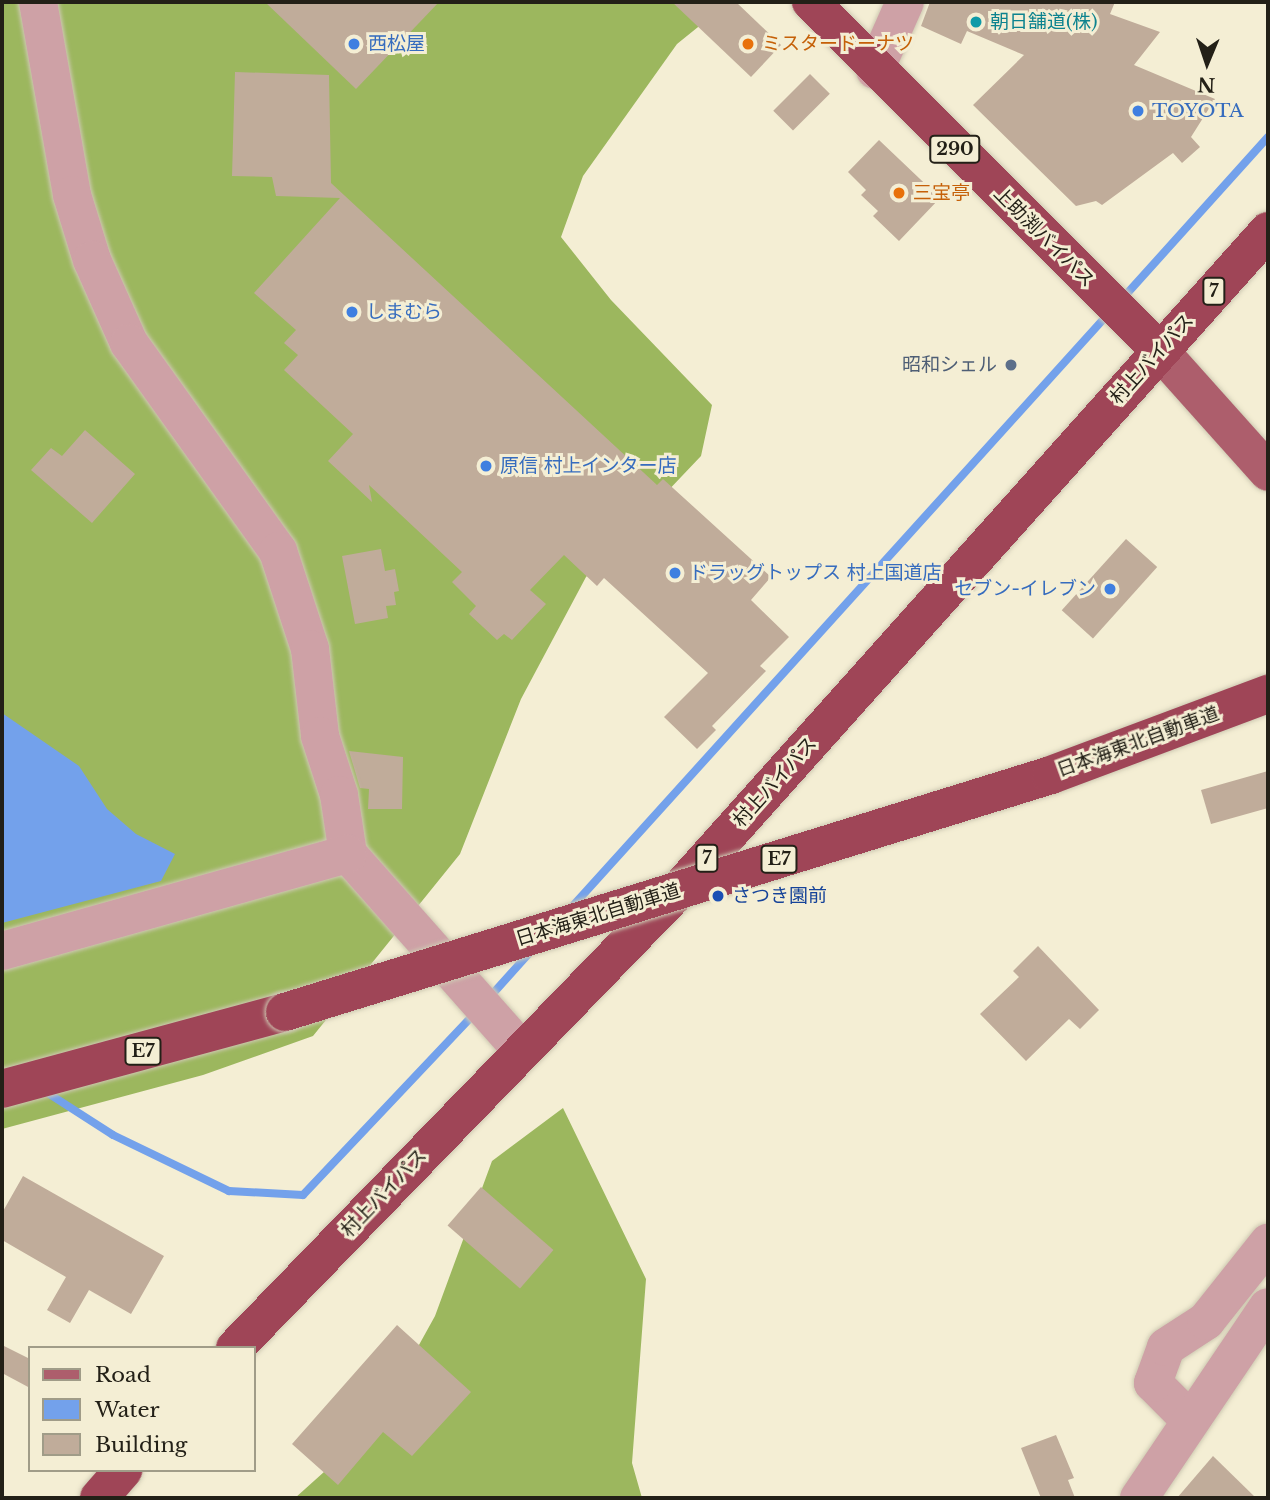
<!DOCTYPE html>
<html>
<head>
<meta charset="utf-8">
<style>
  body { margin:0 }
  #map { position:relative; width:1270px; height:1500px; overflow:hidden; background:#f4eed4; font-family:"Libre Baskerville","Noto Sans JP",serif }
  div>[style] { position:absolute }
  .forest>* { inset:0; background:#9cb75e }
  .water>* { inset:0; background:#73a1eb }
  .stream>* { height:8px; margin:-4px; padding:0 4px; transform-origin:4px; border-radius:4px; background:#73a1eb }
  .building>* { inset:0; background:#c0ac9a; transform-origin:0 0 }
  .roads { filter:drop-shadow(0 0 2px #cec9b2) drop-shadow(0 0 2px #cec9b2) }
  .minor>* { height:38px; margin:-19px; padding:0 19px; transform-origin:19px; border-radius:19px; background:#cea1a6 }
  .major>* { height:38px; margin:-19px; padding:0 19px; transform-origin:19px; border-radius:19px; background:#ad5e6c }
  .highway>* { height:38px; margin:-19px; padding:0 19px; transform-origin:19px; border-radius:19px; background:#9f4557 }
  .bridges { filter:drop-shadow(0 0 2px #cec9b2) drop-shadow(0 0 2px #cec9b2) }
  .highway-bridge>* { height:38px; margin:-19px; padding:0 19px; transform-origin:19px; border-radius:19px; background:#9f4557 }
  .dots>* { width:19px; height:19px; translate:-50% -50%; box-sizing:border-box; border:4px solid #f4eed4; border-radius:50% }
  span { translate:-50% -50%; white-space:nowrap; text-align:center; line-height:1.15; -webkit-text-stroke:6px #f4eed4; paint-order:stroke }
  .shield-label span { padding:2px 5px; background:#f4eed4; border:2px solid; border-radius:5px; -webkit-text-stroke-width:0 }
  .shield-label { font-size:18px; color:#232017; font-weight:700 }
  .culture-label { font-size:19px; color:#0d838f }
  .left { translate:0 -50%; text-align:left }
  .shop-label { font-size:19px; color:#366cbe }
  .right { translate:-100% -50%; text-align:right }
  .food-label { font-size:19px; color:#c56008 }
  .street-label { font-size:19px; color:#232017 }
  .service-label { font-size:19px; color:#4e5e75 }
  .transit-label { font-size:19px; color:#164399 }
  .frame { position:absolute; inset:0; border:4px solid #232017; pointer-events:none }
  .legend { position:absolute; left:28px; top:1346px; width:228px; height:126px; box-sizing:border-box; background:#f4eed4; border:2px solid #a09c88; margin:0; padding:9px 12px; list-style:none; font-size:21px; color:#232017 }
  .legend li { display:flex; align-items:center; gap:14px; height:35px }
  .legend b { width:35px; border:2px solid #a09c88 }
  .north { position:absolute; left:1172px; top:28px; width:70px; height:70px; -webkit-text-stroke:5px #f4eed4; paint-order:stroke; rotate:182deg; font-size:19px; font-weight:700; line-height:28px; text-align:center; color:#232017 }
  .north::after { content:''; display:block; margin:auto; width:24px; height:32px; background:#232017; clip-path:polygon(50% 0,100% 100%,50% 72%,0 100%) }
</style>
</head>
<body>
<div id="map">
  <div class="forest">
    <div style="clip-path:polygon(2px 2px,729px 2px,677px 44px,583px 176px,561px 237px,611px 300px,712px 405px,701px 456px,586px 577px,521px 699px,460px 854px,313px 1036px,203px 1075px,2px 1129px)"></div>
    <div style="clip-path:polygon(563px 1108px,646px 1279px,632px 1463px,642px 1498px,295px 1498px,373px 1428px,435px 1316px,492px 1161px)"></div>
  </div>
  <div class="water">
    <div style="clip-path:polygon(2px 713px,79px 766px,107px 809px,136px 834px,175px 854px,161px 881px,2px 923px)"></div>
  </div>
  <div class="stream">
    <div style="left:1123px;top:298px;width:217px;rotate:-48deg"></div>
    <div style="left:571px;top:908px;width:802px;rotate:-47.88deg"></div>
    <div style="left:488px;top:999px;width:64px;rotate:-48.1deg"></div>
    <div style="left:43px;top:1090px;width:83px;rotate:32.7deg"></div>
    <div style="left:113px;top:1135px;width:129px;rotate:25.8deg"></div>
    <div style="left:229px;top:1191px;width:74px;rotate:3.1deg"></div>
    <div style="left:303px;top:1195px;width:250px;rotate:-46.6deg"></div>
  </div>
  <div class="building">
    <div style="clip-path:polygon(265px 2px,439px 2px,356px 89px)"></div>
    <div style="clip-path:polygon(672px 2px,736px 2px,781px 45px,751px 77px)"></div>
    <div style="clip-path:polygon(930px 2px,1115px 2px,1110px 14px,1160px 32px,1134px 65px,1215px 99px,1191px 137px,1200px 147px,1182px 163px,1173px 153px,1102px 205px,1096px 201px,1076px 206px,973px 105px,1024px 55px,967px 31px,961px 44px,921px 26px)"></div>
    <div style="clip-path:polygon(235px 72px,329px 75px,331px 183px,657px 485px,663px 479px,771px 577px,751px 600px,789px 637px,760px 666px,766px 671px,712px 726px,716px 730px,697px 749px,664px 717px,708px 673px,604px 578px,597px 586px,564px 555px,530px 590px,546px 604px,512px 640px,504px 634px,497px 640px,469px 614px,476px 606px,452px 582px,462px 572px,369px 485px,372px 502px,328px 461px,353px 434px,284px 370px,298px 355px,284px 343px,296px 330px,254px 293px,340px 198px,276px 196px,272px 177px,232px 176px)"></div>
    <div style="left:810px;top:74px;width:28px;height:52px;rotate:45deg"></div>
    <div style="clip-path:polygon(879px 140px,940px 198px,899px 241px,873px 216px,878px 211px,861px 195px,866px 190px,848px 172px)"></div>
    <div style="clip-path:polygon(85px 430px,135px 474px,92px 523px,31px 470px,51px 448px,62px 456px)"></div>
    <div style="left:1126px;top:539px;width:42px;height:96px;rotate:42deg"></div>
    <div style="clip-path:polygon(381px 549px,385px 571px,395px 569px,399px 591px,394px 592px,396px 605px,386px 606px,388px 618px,355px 624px,342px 556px)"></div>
    <div style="clip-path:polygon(349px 751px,403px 757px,402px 809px,368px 809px,369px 789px,360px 788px)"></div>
    <div style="clip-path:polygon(1268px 771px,1268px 808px,1211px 824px,1201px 790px)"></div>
    <div style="clip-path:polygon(1038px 946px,1099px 1010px,1080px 1029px,1069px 1019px,1026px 1061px,980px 1014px,1019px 977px,1013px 971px)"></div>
    <div style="clip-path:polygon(23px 1176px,164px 1256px,131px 1314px,89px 1290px,70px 1323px,47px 1310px,66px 1277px,2px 1240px,2px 1213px)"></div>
    <div style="left:481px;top:1187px;width:96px;height:51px;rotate:41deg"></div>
    <div style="clip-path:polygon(397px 1325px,471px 1392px,412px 1456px,383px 1432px,338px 1485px,292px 1444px)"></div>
    <div style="clip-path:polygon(2px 1345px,30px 1359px,30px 1388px,2px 1373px)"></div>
    <div style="clip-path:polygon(1056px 1435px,1074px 1478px,1068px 1480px,1075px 1498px,1041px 1498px,1021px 1448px)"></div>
    <div style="clip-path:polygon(1213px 1456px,1256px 1498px,1177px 1498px)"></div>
  </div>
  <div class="roads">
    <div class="minor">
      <div style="left:38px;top:2px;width:196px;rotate:80deg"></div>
      <div style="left:72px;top:195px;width:68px;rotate:72.9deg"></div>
      <div style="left:92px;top:260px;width:91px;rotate:66deg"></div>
      <div style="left:129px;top:343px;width:256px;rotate:54.4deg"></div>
      <div style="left:278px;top:551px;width:103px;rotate:71.9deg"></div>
      <div style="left:310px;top:649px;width:88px;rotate:83.4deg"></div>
      <div style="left:320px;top:736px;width:62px;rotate:72.1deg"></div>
      <div style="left:339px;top:795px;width:60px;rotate:81.3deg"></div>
      <div style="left:348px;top:854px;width:263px;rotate:48.5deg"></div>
      <div style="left:875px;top:70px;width:74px;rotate:-66.2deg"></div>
      <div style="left:2px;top:951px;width:359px;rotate:-15.7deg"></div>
      <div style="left:1189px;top:1419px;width:51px;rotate:-135deg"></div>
      <div style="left:1153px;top:1383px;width:38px;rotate:-70deg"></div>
      <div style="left:1166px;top:1347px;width:48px;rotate:-33deg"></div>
      <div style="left:1206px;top:1321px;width:100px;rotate:-51.5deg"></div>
      <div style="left:1139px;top:1498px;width:230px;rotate:-56deg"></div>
    </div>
    <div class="major">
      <div style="left:1160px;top:351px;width:162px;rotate:48.2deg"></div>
    </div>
    <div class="highway">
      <div style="left:811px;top:2px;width:494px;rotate:45deg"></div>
      <div style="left:2px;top:1089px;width:293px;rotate:-15.2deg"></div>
      <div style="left:235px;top:1348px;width:631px;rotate:-45.9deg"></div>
      <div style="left:674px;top:895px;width:891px;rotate:-48.18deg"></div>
      <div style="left:99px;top:1498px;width:37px;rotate:-49deg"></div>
    </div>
  </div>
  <div class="bridges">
    <div class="highway-bridge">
      <div style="left:285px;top:1012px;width:802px;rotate:-17.19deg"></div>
      <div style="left:1051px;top:775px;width:232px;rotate:-20.5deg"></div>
    </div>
  </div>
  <div class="dots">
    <div style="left:976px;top:22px;background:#0f9aa8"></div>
    <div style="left:354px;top:44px;background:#3f7fe0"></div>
    <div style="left:748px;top:44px;background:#e8710a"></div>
    <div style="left:1138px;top:111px;background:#3f7fe0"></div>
    <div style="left:899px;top:193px;background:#e8710a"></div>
    <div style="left:352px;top:312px;background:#3f7fe0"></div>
    <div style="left:1011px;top:365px;background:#5c6f8a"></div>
    <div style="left:486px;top:466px;background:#3f7fe0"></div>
    <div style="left:675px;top:573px;background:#3f7fe0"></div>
    <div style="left:1110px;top:589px;background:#3f7fe0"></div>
    <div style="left:718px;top:896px;background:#1a4fb4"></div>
  </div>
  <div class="shield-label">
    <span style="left:955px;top:149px">290</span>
    <span style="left:1214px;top:291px">7</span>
    <span style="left:707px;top:858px">7</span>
    <span style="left:779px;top:859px">E7</span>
    <span style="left:143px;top:1051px">E7</span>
  </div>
  <div class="culture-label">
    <span class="left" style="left:990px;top:22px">朝日舗道(株)</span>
  </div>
  <div class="shop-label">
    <span class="left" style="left:368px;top:44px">西松屋</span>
    <span class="left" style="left:1152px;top:111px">TOYOTA</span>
    <span class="left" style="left:366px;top:312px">しまむら</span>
    <span class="left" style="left:500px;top:466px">原信 村上インター店</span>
    <span class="left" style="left:689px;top:573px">ドラッグトップス 村上国道店</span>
    <span class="right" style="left:1096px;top:589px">セブン-イレブン</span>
  </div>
  <div class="food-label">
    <span class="left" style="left:762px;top:44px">ミスタードーナツ</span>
    <span class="left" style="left:913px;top:193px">三宝亭</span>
  </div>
  <div class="street-label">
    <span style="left:1044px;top:237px;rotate:45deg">上助渕バイパス</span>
    <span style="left:1152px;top:359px;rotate:-48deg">村上バイパス</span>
    <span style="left:1138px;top:742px;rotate:-20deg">日本海東北自動車道</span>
    <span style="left:775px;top:782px;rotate:-48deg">村上バイパス</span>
    <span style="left:598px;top:915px;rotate:-17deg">日本海東北自動車道</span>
    <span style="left:384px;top:1193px;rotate:-46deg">村上バイパス</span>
  </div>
  <div class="service-label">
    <span class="right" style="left:997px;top:365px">昭和シェル</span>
  </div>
  <div class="transit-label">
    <span class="left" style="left:732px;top:896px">さつき園前</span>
  </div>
  <div class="frame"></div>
  <ul class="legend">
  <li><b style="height:9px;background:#ad5e6c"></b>Road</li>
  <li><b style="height:19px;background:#73a1eb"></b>Water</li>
  <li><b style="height:19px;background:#c0ac9a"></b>Building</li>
  </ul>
  <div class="north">N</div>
</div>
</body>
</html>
